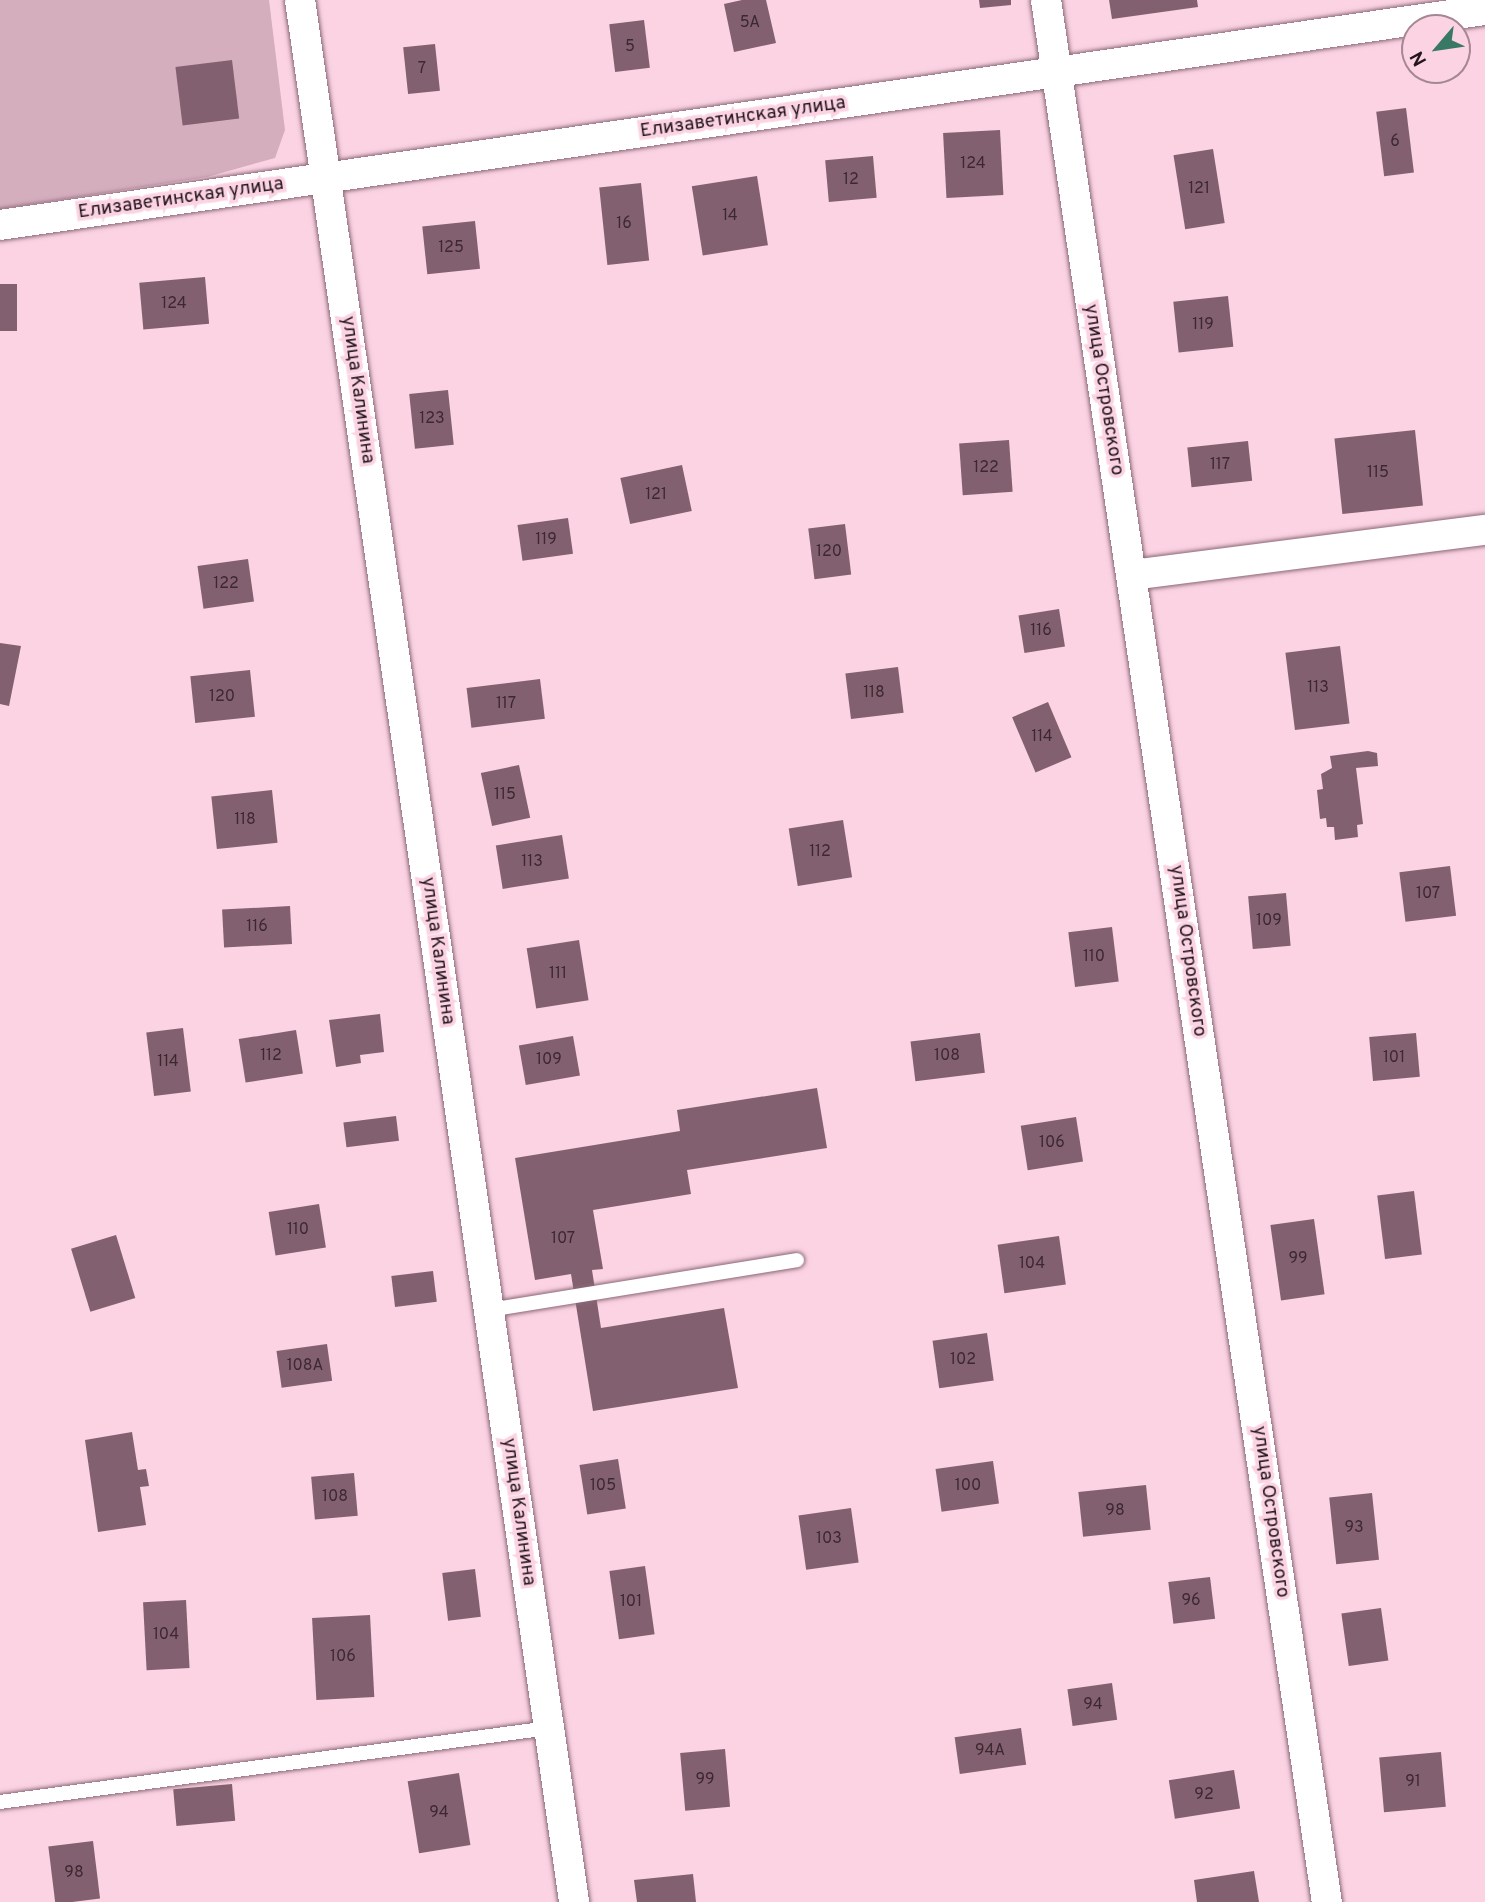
<!DOCTYPE html>
<html>
<head>
<meta charset="utf-8">
<style>
  body { margin:0 }
  #map { position:relative; width:1485px; height:1902px; overflow:hidden; background:#fbd3e3; font-family:Overpass,sans-serif }
  div>[style] { position:absolute }
  .green>* { inset:0; background:#d5aebe }
  .building>* { inset:0; background:#83606f; transform-origin:0 0 }
  .roads { filter:drop-shadow(0 0 2px #8b6877) drop-shadow(0 0 2px #8b6877) }
  .lane>* { height:14px; margin:-7px; padding:0 7px; transform-origin:7px; border-radius:7px; background:#fff }
  .street>* { height:30px; margin:-15px; padding:0 15px; transform-origin:15px; border-radius:15px; background:#fff }
  span { translate:-50% -50%; white-space:nowrap; text-align:center; line-height:1.15; -webkit-text-stroke:7px #fbd3e3; paint-order:stroke }
  .number-label { font-size:16px; color:#3b2830 }
  .number-label span { -webkit-text-stroke-width:0 }
  .street-label { font-size:19px; color:#23151b }
  .north { position:absolute; left:1401px; top:14px; width:70px; height:70px; box-sizing:border-box; background:#fbd3e3; border:2px solid #a58793; border-radius:50%; rotate:241deg; font-size:19px; font-weight:700; line-height:28px; text-align:center; color:#23151b }
  .north::after { content:''; display:block; margin:auto; width:24px; height:32px; background:#397865; clip-path:polygon(50% 0,100% 100%,50% 72%,0 100%) }
</style>
</head>
<body>
<div id="map">
  <div class="green">
    <div style="clip-path:polygon(0 0,269px 0,285px 130px,275px 158px,207px 177px,0 209px)"></div>
  </div>
  <div class="building">
    <div style="clip-path:polygon(742px 0,766px 0,776px 43px,734px 52px,724px 4px)"></div>
    <div style="clip-path:polygon(979px 0,1011px 0,1011px 5px,980px 8px)"></div>
    <div style="clip-path:polygon(1109px 0,1197px 0,1198px 7px,1112px 19px)"></div>
    <div style="left:644px;top:20px;width:48px;height:35px;rotate:83deg"></div>
    <div style="left:435px;top:44px;width:47px;height:32px;rotate:84deg"></div>
    <div style="left:232px;top:60px;width:59px;height:57px;rotate:83deg"></div>
    <div style="left:1406px;top:108px;width:65px;height:30px;rotate:83deg"></div>
    <div style="left:1000px;top:130px;width:65px;height:57px;rotate:87deg"></div>
    <div style="left:1213px;top:149px;width:75px;height:40px;rotate:81deg"></div>
    <div style="left:873px;top:156px;width:42px;height:48px;rotate:85deg"></div>
    <div style="left:757px;top:176px;width:70px;height:66px;rotate:81deg"></div>
    <div style="left:641px;top:183px;width:78px;height:42px;rotate:84deg"></div>
    <div style="left:475px;top:221px;width:48px;height:53px;rotate:84deg"></div>
    <div style="left:205px;top:277px;width:47px;height:66px;rotate:85deg"></div>
    <div style="left:0;top:284px;width:17px;height:47px"></div>
    <div style="left:1228px;top:296px;width:51px;height:55px;rotate:84deg"></div>
    <div style="left:448px;top:390px;width:55px;height:39px;rotate:84deg"></div>
    <div style="left:1415px;top:430px;width:76px;height:81px;rotate:84deg"></div>
    <div style="left:1009px;top:440px;width:52px;height:50px;rotate:86deg"></div>
    <div style="left:1248px;top:441px;width:40px;height:61px;rotate:84deg"></div>
    <div style="left:682px;top:465px;width:47px;height:63px;rotate:78deg"></div>
    <div style="left:568px;top:518px;width:36px;height:51px;rotate:82deg"></div>
    <div style="left:845px;top:524px;width:51px;height:37px;rotate:83deg"></div>
    <div style="left:248px;top:559px;width:43px;height:51px;rotate:82deg"></div>
    <div style="left:1059px;top:609px;width:38px;height:41px;rotate:81deg"></div>
    <div style="clip-path:polygon(0 643px,21px 646px,9px 706px,0 704px)"></div>
    <div style="left:1340px;top:646px;width:78px;height:55px;rotate:83deg"></div>
    <div style="left:898px;top:667px;width:46px;height:53px;rotate:83deg"></div>
    <div style="left:250px;top:670px;width:47px;height:60px;rotate:84deg"></div>
    <div style="left:540px;top:679px;width:40px;height:74px;rotate:83deg"></div>
    <div style="left:1048px;top:702px;width:60px;height:39px;rotate:67deg"></div>
    <div style="clip-path:polygon(1368px 751px,1377px 753px,1378px 766px,1356px 768px,1363px 824px,1357px 825px,1358px 837px,1335px 840px,1334px 827px,1327px 827px,1326px 818px,1320px 819px,1317px 790px,1323px 789px,1321px 774px,1332px 768px,1330px 756px)"></div>
    <div style="left:519px;top:765px;width:54px;height:39px;rotate:78deg"></div>
    <div style="left:272px;top:790px;width:53px;height:61px;rotate:84deg"></div>
    <div style="left:843px;top:820px;width:58px;height:55px;rotate:81deg"></div>
    <div style="left:562px;top:835px;width:44px;height:67px;rotate:81deg"></div>
    <div style="left:1450px;top:866px;width:50px;height:51px;rotate:83deg"></div>
    <div style="left:1286px;top:893px;width:53px;height:38px;rotate:85deg"></div>
    <div style="left:290px;top:906px;width:38px;height:68px;rotate:87deg"></div>
    <div style="left:1112px;top:927px;width:55px;height:44px;rotate:83deg"></div>
    <div style="left:579px;top:940px;width:61px;height:53px;rotate:81deg"></div>
    <div style="clip-path:polygon(380px 1014px,384px 1052px,360px 1055px,361px 1063px,336px 1067px,329px 1020px)"></div>
    <div style="left:183px;top:1028px;width:64px;height:37px;rotate:83deg"></div>
    <div style="left:296px;top:1030px;width:44px;height:58px;rotate:81deg"></div>
    <div style="left:980px;top:1033px;width:40px;height:70px;rotate:83deg"></div>
    <div style="left:1416px;top:1033px;width:44px;height:47px;rotate:85deg"></div>
    <div style="left:573px;top:1036px;width:40px;height:55px;rotate:80deg"></div>
    <div style="clip-path:polygon(817px 1088px,827px 1148px,687px 1170px,691px 1194px,593px 1210px,603px 1269px,592px 1270px,601px 1328px,724px 1308px,738px 1388px,593px 1411px,571px 1274px,535px 1280px,515px 1158px,680px 1131px,677px 1110px)"></div>
    <div style="left:396px;top:1116px;width:25px;height:53px;rotate:83deg"></div>
    <div style="left:1076px;top:1117px;width:45px;height:56px;rotate:81deg"></div>
    <div style="left:1414px;top:1191px;width:64px;height:37px;rotate:83deg"></div>
    <div style="left:319px;top:1204px;width:44px;height:51px;rotate:81deg"></div>
    <div style="left:1314px;top:1219px;width:76px;height:44px;rotate:82deg"></div>
    <div style="left:116px;top:1235px;width:66px;height:47px;rotate:73deg"></div>
    <div style="left:1059px;top:1236px;width:49px;height:62px;rotate:82deg"></div>
    <div style="left:433px;top:1271px;width:31px;height:42px;rotate:83deg"></div>
    <div style="left:987px;top:1333px;width:48px;height:55px;rotate:82deg"></div>
    <div style="left:327px;top:1344px;width:37px;height:51px;rotate:82deg"></div>
    <div style="clip-path:polygon(132px 1432px,138px 1470px,146px 1469px,149px 1486px,140px 1487px,146px 1525px,98px 1532px,85px 1440px)"></div>
    <div style="left:618px;top:1459px;width:50px;height:39px;rotate:81deg"></div>
    <div style="left:993px;top:1461px;width:43px;height:58px;rotate:82deg"></div>
    <div style="left:354px;top:1473px;width:43px;height:43px;rotate:85deg"></div>
    <div style="left:1146px;top:1485px;width:45px;height:68px;rotate:84deg"></div>
    <div style="left:1372px;top:1493px;width:67px;height:43px;rotate:84deg"></div>
    <div style="left:851px;top:1508px;width:55px;height:53px;rotate:82deg"></div>
    <div style="left:645px;top:1566px;width:69px;height:36px;rotate:82deg"></div>
    <div style="left:475px;top:1569px;width:48px;height:33px;rotate:83deg"></div>
    <div style="left:1210px;top:1577px;width:42px;height:42px;rotate:83deg"></div>
    <div style="left:186px;top:1600px;width:68px;height:43px;rotate:87deg"></div>
    <div style="left:1381px;top:1608px;width:53px;height:40px;rotate:82deg"></div>
    <div style="left:370px;top:1615px;width:82px;height:58px;rotate:87deg"></div>
    <div style="left:1112px;top:1683px;width:37px;height:45px;rotate:82deg"></div>
    <div style="left:1021px;top:1728px;width:37px;height:67px;rotate:82deg"></div>
    <div style="left:725px;top:1749px;width:58px;height:45px;rotate:85deg"></div>
    <div style="left:1441px;top:1752px;width:55px;height:62px;rotate:85deg"></div>
    <div style="left:1234px;top:1770px;width:39px;height:66px;rotate:81deg"></div>
    <div style="left:459px;top:1773px;width:73px;height:52px;rotate:81deg"></div>
    <div style="left:232px;top:1784px;width:37px;height:59px;rotate:85deg"></div>
    <div style="left:93px;top:1841px;width:58px;height:45px;rotate:83deg"></div>
    <div style="clip-path:polygon(1254px 1871px,1259px 1902px,1197px 1902px,1194px 1880px)"></div>
    <div style="clip-path:polygon(693px 1874px,696px 1902px,637px 1902px,634px 1880px)"></div>
  </div>
  <div class="roads">
    <div class="lane">
      <div style="left:489px;top:1310px;width:312px;rotate:-9.2deg"></div>
      <div style="left:0;top:1802px;width:554px;rotate:-7.68deg"></div>
    </div>
    <div class="street">
      <div style="left:300px;top:0;width:1922px;rotate:81.8deg"></div>
      <div style="left:1046px;top:0;width:1923px;rotate:81.6deg"></div>
      <div style="left:0;top:225px;width:1500px;rotate:-8.24deg"></div>
      <div style="left:1132px;top:575px;width:356px;rotate:-7.3deg"></div>
    </div>
  </div>
  <div class="number-label">
    <span style="left:750px;top:23px">5А</span>
    <span style="left:630px;top:47px">5</span>
    <span style="left:422px;top:69px">7</span>
    <span style="left:1395px;top:142px">6</span>
    <span style="left:973px;top:164px">124</span>
    <span style="left:851px;top:180px">12</span>
    <span style="left:1199px;top:189px">121</span>
    <span style="left:730px;top:216px">14</span>
    <span style="left:624px;top:224px">16</span>
    <span style="left:451px;top:248px">125</span>
    <span style="left:174px;top:304px">124</span>
    <span style="left:1203px;top:325px">119</span>
    <span style="left:432px;top:419px">123</span>
    <span style="left:1220px;top:465px">117</span>
    <span style="left:986px;top:468px">122</span>
    <span style="left:1378px;top:473px">115</span>
    <span style="left:656px;top:495px">121</span>
    <span style="left:546px;top:540px">119</span>
    <span style="left:829px;top:552px">120</span>
    <span style="left:226px;top:584px">122</span>
    <span style="left:1041px;top:631px">116</span>
    <span style="left:1318px;top:688px">113</span>
    <span style="left:874px;top:693px">118</span>
    <span style="left:222px;top:697px">120</span>
    <span style="left:506px;top:704px">117</span>
    <span style="left:1042px;top:737px">114</span>
    <span style="left:505px;top:795px">115</span>
    <span style="left:245px;top:820px">118</span>
    <span style="left:820px;top:852px">112</span>
    <span style="left:532px;top:862px">113</span>
    <span style="left:1428px;top:894px">107</span>
    <span style="left:1269px;top:921px">109</span>
    <span style="left:257px;top:927px">116</span>
    <span style="left:1094px;top:957px">110</span>
    <span style="left:558px;top:974px">111</span>
    <span style="left:271px;top:1056px">112</span>
    <span style="left:947px;top:1056px">108</span>
    <span style="left:1394px;top:1058px">101</span>
    <span style="left:549px;top:1060px">109</span>
    <span style="left:168px;top:1062px">114</span>
    <span style="left:1052px;top:1143px">106</span>
    <span style="left:298px;top:1230px">110</span>
    <span style="left:563px;top:1239px">107</span>
    <span style="left:1298px;top:1259px">99</span>
    <span style="left:1032px;top:1264px">104</span>
    <span style="left:963px;top:1360px">102</span>
    <span style="left:305px;top:1366px">108А</span>
    <span style="left:603px;top:1486px">105</span>
    <span style="left:968px;top:1486px">100</span>
    <span style="left:335px;top:1497px">108</span>
    <span style="left:1115px;top:1511px">98</span>
    <span style="left:1354px;top:1528px">93</span>
    <span style="left:829px;top:1539px">103</span>
    <span style="left:1191px;top:1601px">96</span>
    <span style="left:631px;top:1602px">101</span>
    <span style="left:166px;top:1635px">104</span>
    <span style="left:343px;top:1657px">106</span>
    <span style="left:1093px;top:1705px">94</span>
    <span style="left:990px;top:1751px">94А</span>
    <span style="left:705px;top:1780px">99</span>
    <span style="left:1413px;top:1782px">91</span>
    <span style="left:1204px;top:1795px">92</span>
    <span style="left:439px;top:1813px">94</span>
    <span style="left:74px;top:1873px">98</span>
  </div>
  <div class="street-label">
    <span style="left:743px;top:118px;rotate:-8deg">Елизаветинская улица</span>
    <span style="left:181px;top:199px;rotate:-8deg">Елизаветинская улица</span>
    <span style="left:357px;top:390px;rotate:82deg">улица Калинина</span>
    <span style="left:1103px;top:390px;rotate:81deg">улица Островского</span>
    <span style="left:437px;top:951px;rotate:82deg">улица Калинина</span>
    <span style="left:1187px;top:951px;rotate:82deg">улица Островского</span>
    <span style="left:518px;top:1512px;rotate:82deg">улица Калинина</span>
    <span style="left:1270px;top:1512px;rotate:82deg">улица Островского</span>
  </div>
  <div class="north">N</div>
</div>
</body>
</html>
